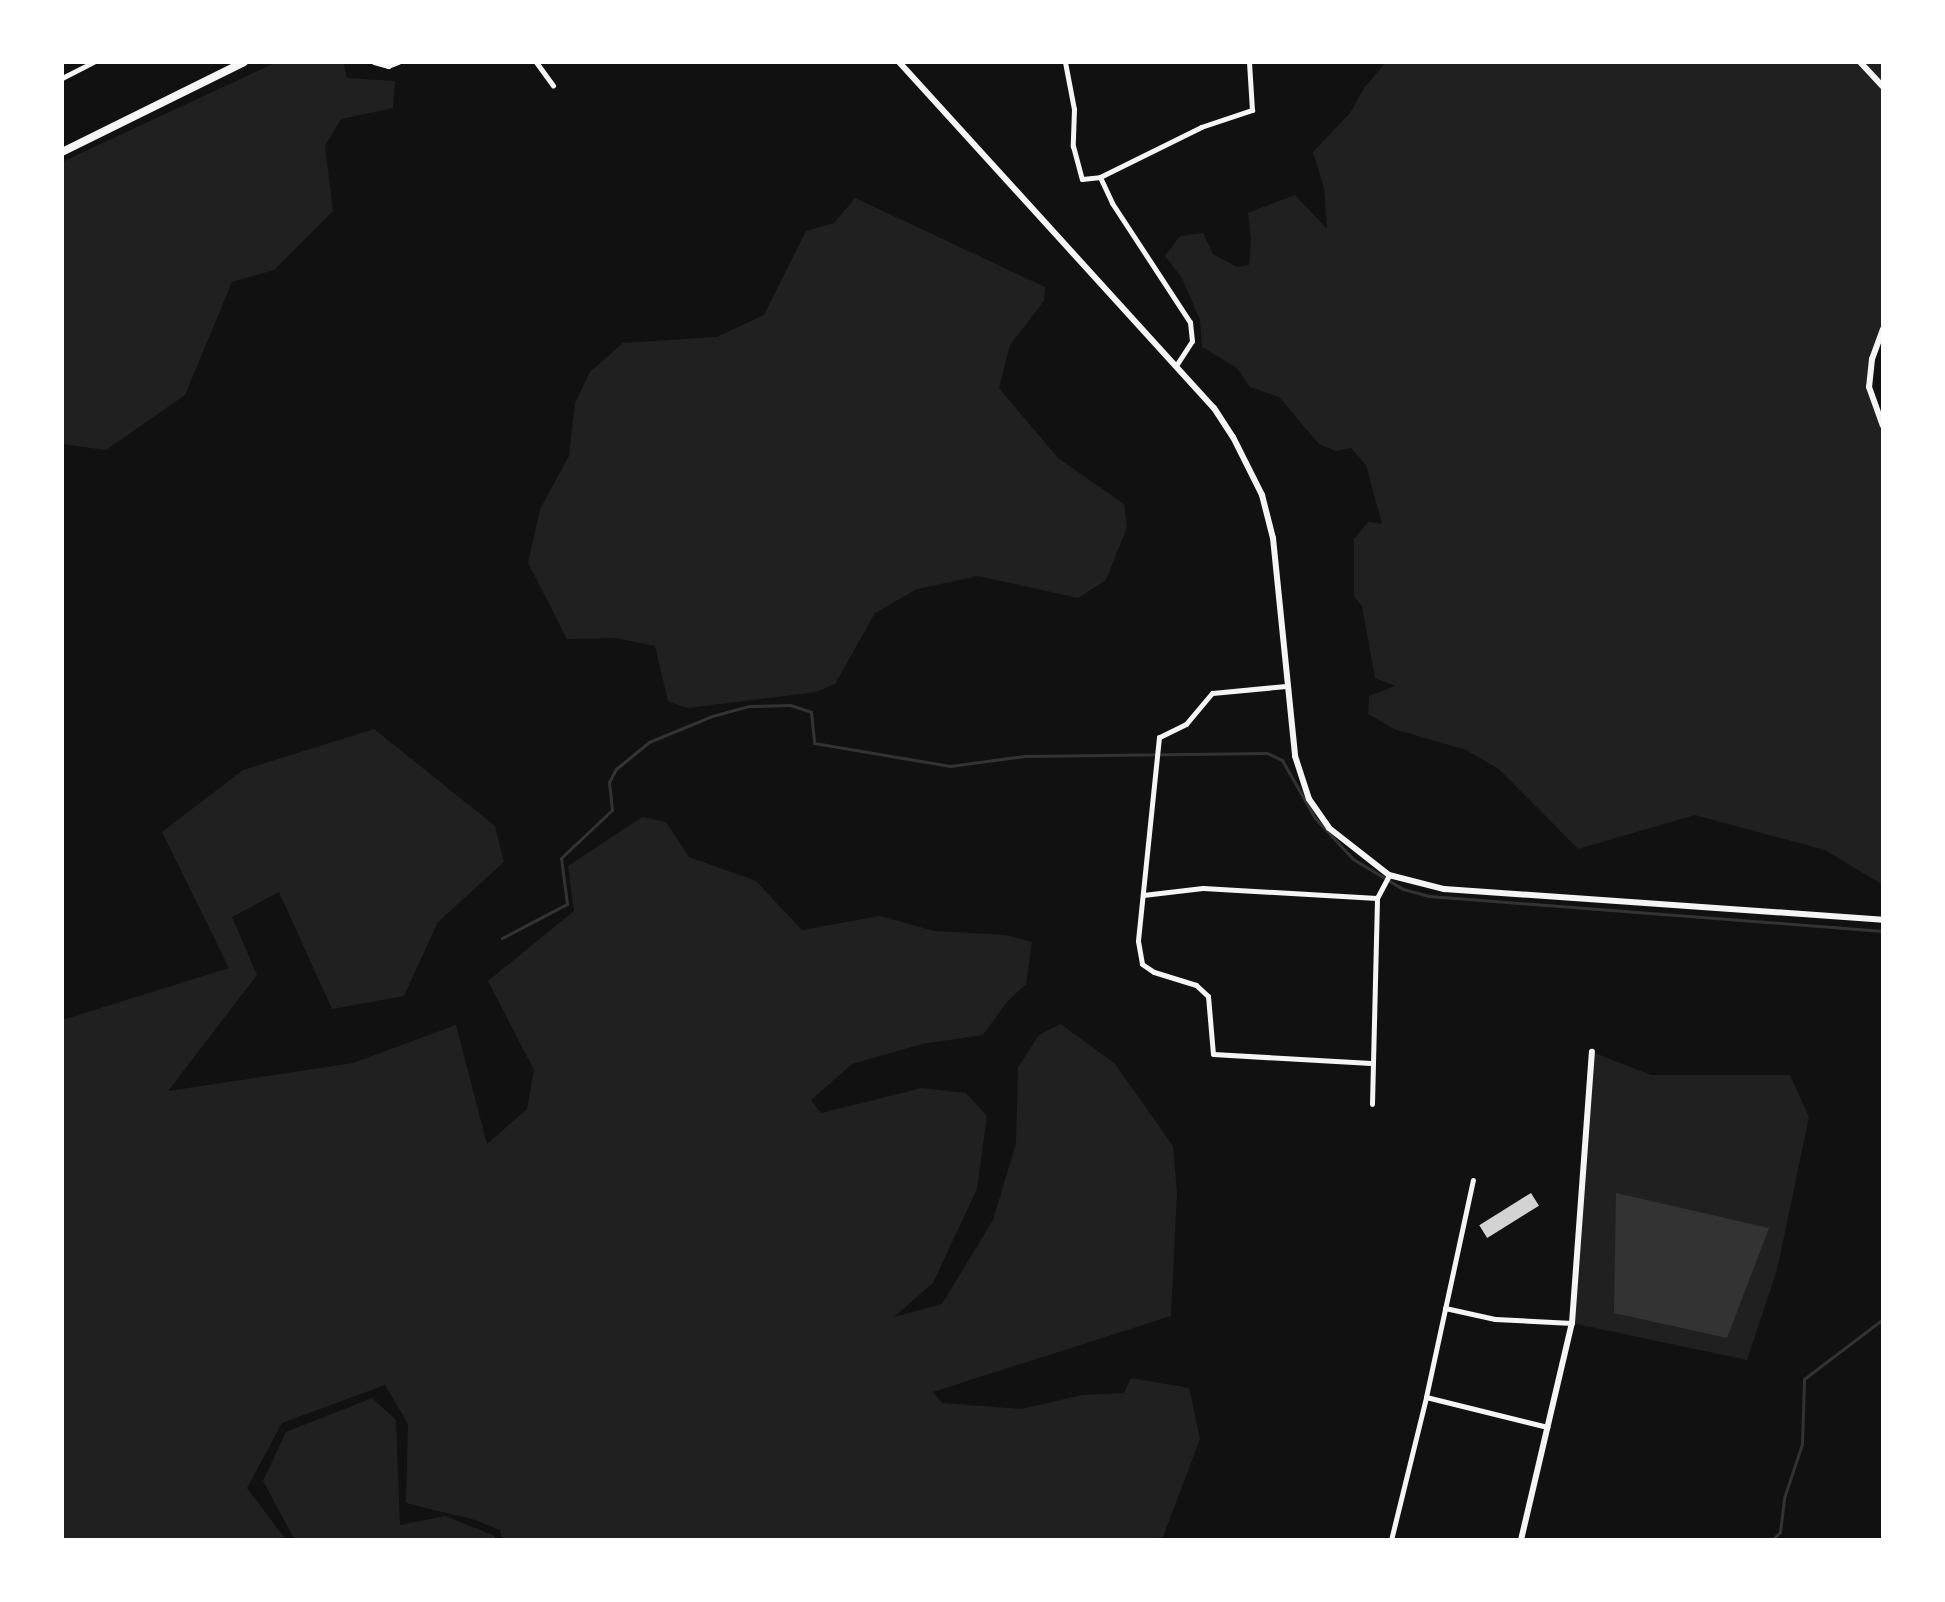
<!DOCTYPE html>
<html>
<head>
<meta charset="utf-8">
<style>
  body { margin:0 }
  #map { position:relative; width:1945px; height:1602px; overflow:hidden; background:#111; font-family:"PT Sans Narrow",sans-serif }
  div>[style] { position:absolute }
  .green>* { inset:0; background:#202020 }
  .water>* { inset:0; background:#333 }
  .stream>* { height:3px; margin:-1.5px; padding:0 1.5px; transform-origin:1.5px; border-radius:1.5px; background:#333 }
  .building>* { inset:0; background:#d3d3d3; transform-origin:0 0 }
  .minor>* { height:5px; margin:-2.5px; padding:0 2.5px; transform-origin:2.5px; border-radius:2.5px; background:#f5f5f5 }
  .tertiary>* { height:6px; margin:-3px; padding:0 3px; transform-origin:3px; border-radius:3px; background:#f5f5f5 }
  .trunk>* { height:8px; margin:-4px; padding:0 4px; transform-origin:4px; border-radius:4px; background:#f5f5f5 }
  span { translate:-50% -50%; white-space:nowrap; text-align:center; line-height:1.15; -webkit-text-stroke:6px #fff; paint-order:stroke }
  .frame { position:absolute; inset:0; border:64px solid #fff; pointer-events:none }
</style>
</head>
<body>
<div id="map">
  <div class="green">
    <div style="clip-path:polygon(277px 62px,343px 62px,347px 78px,395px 81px,393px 108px,341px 119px,325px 146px,333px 211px,274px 270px,232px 282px,185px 395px,106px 450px,62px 444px,62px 162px)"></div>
    <div style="clip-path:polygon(1386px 62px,1883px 62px,1883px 327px,1872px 359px,1869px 387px,1883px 426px,1883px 885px,1825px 850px,1695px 815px,1578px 849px,1499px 769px,1466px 750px,1394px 729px,1368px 714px,1369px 696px,1395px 686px,1375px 678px,1362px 606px,1354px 596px,1354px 539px,1368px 522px,1382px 524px,1366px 465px,1351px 448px,1336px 451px,1319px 444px,1279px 397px,1250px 387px,1237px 368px,1202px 347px,1200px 320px,1182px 278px,1165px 256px,1180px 236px,1203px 233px,1213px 254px,1237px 267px,1249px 265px,1251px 240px,1248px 213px,1295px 195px,1327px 229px,1324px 188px,1313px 152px,1350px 113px,1364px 88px)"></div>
    <div style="clip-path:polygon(855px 198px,1045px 287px,1044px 301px,1010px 345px,999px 388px,1058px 458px,1124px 504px,1127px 527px,1106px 580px,1078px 598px,978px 576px,917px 589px,875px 613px,835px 684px,816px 692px,687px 708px,668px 701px,655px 646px,615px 638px,567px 639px,528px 563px,540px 509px,569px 456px,575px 403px,590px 372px,623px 343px,717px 337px,764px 315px,806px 231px,834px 223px)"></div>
    <div style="clip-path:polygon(374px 729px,495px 826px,504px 862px,438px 922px,404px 996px,332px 1009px,279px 892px,232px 917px,257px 975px,168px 1091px,353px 1063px,456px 1025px,487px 1144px,527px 1109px,534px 1070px,488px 981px,574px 911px,568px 866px,642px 817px,666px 822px,689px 857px,756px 881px,802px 930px,880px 916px,934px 931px,1005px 935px,1032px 942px,1026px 984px,1006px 1003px,983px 1035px,922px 1044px,852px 1064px,811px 1100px,821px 1113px,922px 1088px,966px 1093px,987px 1116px,977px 1189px,933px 1283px,894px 1317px,942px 1304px,993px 1220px,1016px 1143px,1018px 1067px,1039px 1035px,1061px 1024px,1115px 1064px,1173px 1146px,1177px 1192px,1171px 1316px,933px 1392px,942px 1403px,1021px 1409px,1082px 1395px,1124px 1393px,1131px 1378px,1189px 1388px,1200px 1439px,1163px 1537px,1146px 1540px,502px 1540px,500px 1530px,475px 1520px,406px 1503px,408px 1424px,385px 1385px,282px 1423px,247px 1488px,286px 1540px,62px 1540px,62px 1020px,229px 968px,162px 832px,243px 770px)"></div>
    <div style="clip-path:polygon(1592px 1052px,1651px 1075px,1790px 1075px,1809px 1117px,1777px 1270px,1747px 1360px,1572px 1323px)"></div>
    <div style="clip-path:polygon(372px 1398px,396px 1420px,400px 1525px,445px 1516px,495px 1536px,495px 1540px,295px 1540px,263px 1481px,286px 1432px)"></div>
  </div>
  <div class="water">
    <div style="clip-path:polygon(1616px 1193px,1769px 1228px,1727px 1338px,1614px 1313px)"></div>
  </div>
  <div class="stream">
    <div style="left:502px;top:938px;width:73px;rotate:-27.6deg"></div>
    <div style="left:567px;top:904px;width:46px;rotate:-97.4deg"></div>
    <div style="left:561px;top:858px;width:70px;rotate:-43.3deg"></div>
    <div style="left:612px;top:810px;width:28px;rotate:-96deg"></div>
    <div style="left:609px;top:782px;width:15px;rotate:-62deg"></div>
    <div style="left:616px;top:769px;width:43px;rotate:-39.3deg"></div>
    <div style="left:649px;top:742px;width:68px;rotate:-22.4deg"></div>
    <div style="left:712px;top:716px;width:39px;rotate:-15deg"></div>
    <div style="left:750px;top:706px;width:40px;rotate:-1.4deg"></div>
    <div style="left:790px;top:705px;width:22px;rotate:18deg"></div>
    <div style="left:811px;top:712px;width:31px;rotate:84deg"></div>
    <div style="left:814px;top:743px;width:138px;rotate:9.6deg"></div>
    <div style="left:950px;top:766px;width:75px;rotate:-7.7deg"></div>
    <div style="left:1024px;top:756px;width:243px;rotate:-0.7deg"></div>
    <div style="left:1267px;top:753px;width:17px;rotate:25deg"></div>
    <div style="left:1282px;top:760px;width:67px;rotate:60.4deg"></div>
    <div style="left:1315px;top:818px;width:56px;rotate:47.2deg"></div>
    <div style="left:1353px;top:859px;width:58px;rotate:31deg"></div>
    <div style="left:1403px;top:889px;width:27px;rotate:15deg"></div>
    <div style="left:1429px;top:896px;width:455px;rotate:4.4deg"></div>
    <div style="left:1772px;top:1540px;width:11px;rotate:-45deg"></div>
    <div style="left:1780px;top:1532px;width:34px;rotate:-83deg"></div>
    <div style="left:1784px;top:1498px;width:57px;rotate:-71.6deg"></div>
    <div style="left:1802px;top:1444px;width:65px;rotate:-88.2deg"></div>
    <div style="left:1804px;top:1379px;width:99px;rotate:-37.2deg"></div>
  </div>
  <div class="building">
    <div style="left:1531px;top:1193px;width:15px;height:61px;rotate:58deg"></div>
  </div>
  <div class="minor">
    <div style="left:374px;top:62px;width:15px;rotate:16deg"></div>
    <div style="left:388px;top:66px;width:11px;rotate:-22deg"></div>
    <div style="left:536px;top:62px;width:29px;rotate:54deg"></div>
    <div style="left:1065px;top:62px;width:48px;rotate:79.2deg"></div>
    <div style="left:1074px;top:109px;width:37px;rotate:92deg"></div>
    <div style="left:1073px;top:146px;width:34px;rotate:75deg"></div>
    <div style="left:1082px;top:179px;width:18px;rotate:-6deg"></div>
    <div style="left:1100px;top:177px;width:113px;rotate:-26.3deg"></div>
    <div style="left:1201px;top:127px;width:54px;rotate:-18.4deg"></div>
    <div style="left:1252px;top:110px;width:48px;rotate:-93.6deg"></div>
    <div style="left:62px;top:78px;width:35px;rotate:-27deg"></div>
    <div style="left:1100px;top:177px;width:29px;rotate:65deg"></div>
    <div style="left:1112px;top:203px;width:142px;rotate:56.8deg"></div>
    <div style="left:1190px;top:322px;width:19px;rotate:84deg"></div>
    <div style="left:1192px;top:341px;width:30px;rotate:123deg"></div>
    <div style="left:1286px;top:686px;width:74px;rotate:174.6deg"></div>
    <div style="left:1212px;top:693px;width:40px;rotate:130deg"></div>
    <div style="left:1186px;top:724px;width:30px;rotate:154deg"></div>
    <div style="left:1159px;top:737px;width:205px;rotate:95.9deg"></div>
    <div style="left:1138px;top:941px;width:23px;rotate:80deg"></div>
    <div style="left:1142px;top:964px;width:14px;rotate:34deg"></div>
    <div style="left:1154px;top:972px;width:44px;rotate:17.2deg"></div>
    <div style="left:1196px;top:985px;width:16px;rotate:43deg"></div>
    <div style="left:1208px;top:996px;width:58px;rotate:85.1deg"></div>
    <div style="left:1213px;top:1054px;width:158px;rotate:3.3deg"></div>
    <div style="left:1143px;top:895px;width:60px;rotate:-6.7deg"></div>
    <div style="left:1203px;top:888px;width:174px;rotate:3.3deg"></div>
    <div style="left:1372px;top:1104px;width:206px;rotate:-88.6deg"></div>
    <div style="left:1377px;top:898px;width:26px;rotate:-62deg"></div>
    <div style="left:1445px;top:1308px;width:51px;rotate:12.4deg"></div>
    <div style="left:1495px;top:1319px;width:77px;rotate:3deg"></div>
    <div style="left:1426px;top:1397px;width:125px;rotate:13.9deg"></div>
    <div style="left:1391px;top:1540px;width:147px;rotate:-76.2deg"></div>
    <div style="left:1426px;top:1397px;width:222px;rotate:-77.8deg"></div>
  </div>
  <div class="tertiary">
    <div style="left:899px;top:62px;width:468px;rotate:47.7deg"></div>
    <div style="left:1214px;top:408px;width:35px;rotate:57deg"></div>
    <div style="left:1233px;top:437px;width:65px;rotate:63.4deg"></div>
    <div style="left:1262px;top:495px;width:44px;rotate:75.7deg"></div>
    <div style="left:1273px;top:538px;width:219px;rotate:84.2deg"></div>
    <div style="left:1295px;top:756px;width:45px;rotate:72deg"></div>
    <div style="left:1309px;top:799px;width:35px;rotate:55deg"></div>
    <div style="left:1329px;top:828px;width:76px;rotate:38.1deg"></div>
    <div style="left:1389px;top:875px;width:57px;rotate:14.3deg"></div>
    <div style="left:1444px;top:889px;width:440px;rotate:4deg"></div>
    <div style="left:1860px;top:62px;width:34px;rotate:47deg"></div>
    <div style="left:1883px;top:329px;width:32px;rotate:110deg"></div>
    <div style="left:1872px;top:359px;width:28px;rotate:96deg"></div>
    <div style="left:1869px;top:387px;width:41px;rotate:70.3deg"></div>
    <div style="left:1521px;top:1540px;width:223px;rotate:-76.8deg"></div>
    <div style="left:1572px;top:1323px;width:272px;rotate:-85.8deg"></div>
  </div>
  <div class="trunk">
    <div style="left:62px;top:152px;width:203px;rotate:-26.3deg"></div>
  </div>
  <div class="frame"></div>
</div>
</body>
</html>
